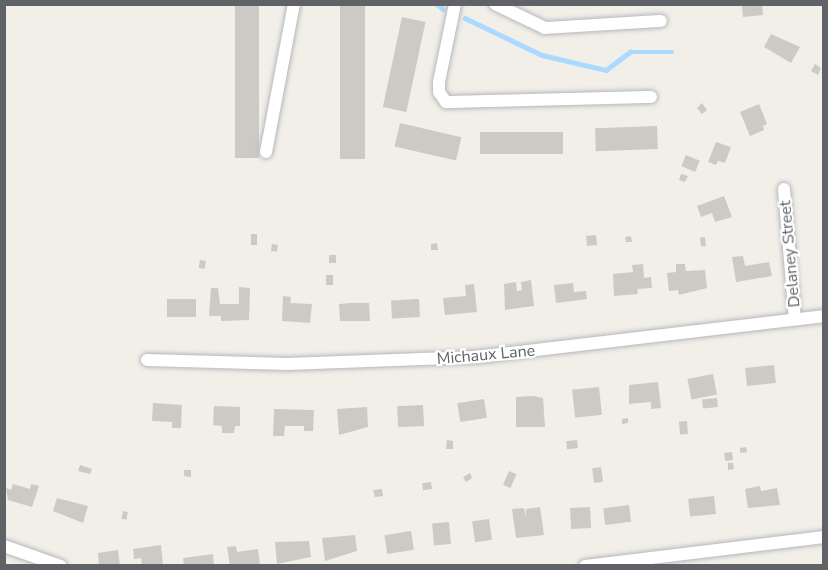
<!DOCTYPE html>
<html>
<head>
<meta charset="utf-8">
<style>
  body { margin:0 }
  #map { position:relative; width:828px; height:570px; overflow:hidden; background:#f1efe8; font-family:"Nunito Sans",sans-serif }
  div>[style] { position:absolute }
  .stream>* { height:4.5px; margin:-2.25px; padding:0 2.25px; transform-origin:2.25px; border-radius:2.25px; background:#aadaff }
  .building>* { inset:0; background:#cccac5; transform-origin:0 0 }
  .roads { filter:drop-shadow(0 0 2px #b5b8bc) drop-shadow(0 0 2px #b5b8bc) }
  .minor>* { height:12px; margin:-6px; padding:0 6px; transform-origin:6px; border-radius:6px; background:#fff }
  span { translate:-50% -50%; white-space:nowrap; text-align:center; line-height:1.15; -webkit-text-stroke:4.5px #fff; paint-order:stroke }
  .street-label { font-size:16px; color:#5f6368 }
  .frame { position:absolute; inset:0; border:6px solid #5f6368; pointer-events:none }
</style>
</head>
<body>
<div id="map">
  <div class="stream">
    <div style="left:437px;top:4px;width:8px;rotate:40deg"></div>
    <div style="left:465px;top:18px;width:85px;rotate:25.7deg"></div>
    <div style="left:542px;top:55px;width:66px;rotate:13.2deg"></div>
    <div style="left:606px;top:70px;width:30px;rotate:-37deg"></div>
    <div style="left:630px;top:52px;width:42px"></div>
  </div>
  <div class="building">
    <div style="left:235px;top:4px;width:24px;height:154px"></div>
    <div style="left:340px;top:4px;width:25px;height:155px"></div>
    <div style="clip-path:polygon(742px 4px,762px 4px,763px 15px,743px 17px)"></div>
    <div style="left:402px;top:17px;width:24px;height:92px;rotate:12deg"></div>
    <div style="clip-path:polygon(771px 34px,800px 47px,791px 63px,764px 47px)"></div>
    <div style="clip-path:polygon(815px 64px,821px 68px,818px 75px,811px 71px)"></div>
    <div style="clip-path:polygon(702px 103px,707px 110px,702px 114px,697px 108px)"></div>
    <div style="clip-path:polygon(759px 104px,767px 124px,763px 126px,764px 130px,750px 136px,740px 112px)"></div>
    <div style="left:400px;top:123px;width:63px;height:24px;rotate:13deg"></div>
    <div style="left:657px;top:126px;width:23px;height:62px;rotate:88deg"></div>
    <div style="left:563px;top:132px;width:22px;height:83px;rotate:90deg"></div>
    <div style="clip-path:polygon(716px 142px,731px 147px,725px 163px,718px 161px,716px 165px,708px 162px)"></div>
    <div style="left:686px;top:155px;width:15px;height:12px;rotate:23deg"></div>
    <div style="clip-path:polygon(681px 174px,688px 176px,685px 182px,679px 180px)"></div>
    <div style="clip-path:polygon(724px 196px,732px 217px,715px 222px,712px 213px,701px 217px,697px 206px)"></div>
    <div style="left:251px;top:234px;width:6px;height:11px"></div>
    <div style="left:596px;top:235px;width:10px;height:10px;rotate:84deg"></div>
    <div style="clip-path:polygon(631px 236px,632px 242px,626px 242px,625px 237px)"></div>
    <div style="left:705px;top:237px;width:9px;height:5px;rotate:84deg"></div>
    <div style="clip-path:polygon(437px 243px,438px 250px,431px 250px,431px 244px)"></div>
    <div style="left:272px;top:244px;width:6px;height:7px;rotate:9deg"></div>
    <div style="left:329px;top:255px;width:7px;height:8px"></div>
    <div style="clip-path:polygon(743px 256px,745px 266px,769px 262px,772px 276px,736px 282px,732px 257px)"></div>
    <div style="left:200px;top:260px;width:6px;height:8px;rotate:9deg"></div>
    <div style="clip-path:polygon(643px 264px,644px 278px,651px 277px,652px 288px,637px 289px,638px 294px,614px 296px,613px 274px,633px 272px,632px 265px)"></div>
    <div style="clip-path:polygon(676px 264px,685px 264px,686px 271px,705px 270px,707px 288px,679px 295px,678px 290px,669px 291px,667px 273px,676px 272px)"></div>
    <div style="left:326px;top:275px;width:7px;height:10px"></div>
    <div style="clip-path:polygon(531px 280px,534px 306px,505px 310px,504px 284px,516px 282px,517px 291px,522px 290px,521px 282px)"></div>
    <div style="clip-path:polygon(573px 283px,574px 292px,586px 291px,587px 299px,556px 303px,554px 285px)"></div>
    <div style="clip-path:polygon(474px 284px,477px 312px,445px 315px,443px 298px,466px 296px,465px 285px)"></div>
    <div style="clip-path:polygon(239px 287px,250px 288px,249px 320px,221px 321px,221px 316px,209px 316px,211px 288px,218px 288px,220px 304px,239px 304px)"></div>
    <div style="clip-path:polygon(283px 296px,291px 297px,290px 303px,312px 304px,310px 323px,282px 321px)"></div>
    <div style="left:167px;top:299px;width:29px;height:18px"></div>
    <div style="left:419px;top:299px;width:18px;height:28px;rotate:87deg"></div>
    <div style="clip-path:polygon(352px 303px,369px 303px,370px 321px,340px 321px,339px 304px)"></div>
    <div style="left:774px;top:365px;width:18px;height:29px;rotate:84deg"></div>
    <div style="left:713px;top:374px;width:21px;height:26px;rotate:79deg"></div>
    <div style="clip-path:polygon(658px 382px,661px 408px,651px 409px,651px 402px,629px 404px,629px 385px)"></div>
    <div style="left:599px;top:387px;width:28px;height:27px;rotate:84deg"></div>
    <div style="clip-path:polygon(534px 396px,543px 398px,545px 427px,516px 427px,516px 397px)"></div>
    <div style="left:717px;top:398px;width:9px;height:15px;rotate:84deg"></div>
    <div style="left:484px;top:399px;width:19px;height:27px;rotate:81deg"></div>
    <div style="clip-path:polygon(153px 403px,182px 405px,181px 428px,172px 428px,172px 422px,152px 421px)"></div>
    <div style="left:423px;top:405px;width:21px;height:26px;rotate:87deg"></div>
    <div style="clip-path:polygon(214px 406px,240px 407px,240px 426px,235px 426px,234px 433px,222px 433px,222px 426px,213px 425px)"></div>
    <div style="clip-path:polygon(367px 407px,368px 427px,339px 435px,337px 409px)"></div>
    <div style="clip-path:polygon(274px 409px,314px 410px,313px 431px,304px 431px,304px 426px,285px 426px,284px 436px,273px 436px)"></div>
    <div style="clip-path:polygon(628px 418px,628px 423px,622px 424px,622px 419px)"></div>
    <div style="left:687px;top:421px;width:13px;height:8px;rotate:86deg"></div>
    <div style="clip-path:polygon(447px 440px,453px 441px,453px 449px,446px 449px)"></div>
    <div style="left:577px;top:440px;width:8px;height:11px;rotate:83deg"></div>
    <div style="clip-path:polygon(746px 447px,747px 452px,740px 453px,740px 448px)"></div>
    <div style="left:732px;top:452px;width:8px;height:8px;rotate:83deg"></div>
    <div style="clip-path:polygon(728px 463px,733px 463px,734px 469px,728px 470px)"></div>
    <div style="clip-path:polygon(80px 465px,92px 469px,90px 474px,78px 471px)"></div>
    <div style="left:601px;top:467px;width:15px;height:9px;rotate:82deg"></div>
    <div style="clip-path:polygon(184px 470px,191px 470px,191px 477px,184px 476px)"></div>
    <div style="left:509px;top:471px;width:8px;height:15px;rotate:23deg"></div>
    <div style="clip-path:polygon(470px 473px,472px 478px,466px 482px,463px 477px)"></div>
    <div style="left:431px;top:482px;width:7px;height:9px;rotate:82deg"></div>
    <div style="clip-path:polygon(13px 484px,30px 489px,31px 484px,39px 486px,32px 507px,8px 500px,6px 488px,11px 490px)"></div>
    <div style="clip-path:polygon(760px 486px,761px 491px,777px 488px,780px 505px,748px 508px,745px 489px)"></div>
    <div style="clip-path:polygon(382px 489px,383px 496px,375px 497px,373px 490px)"></div>
    <div style="left:714px;top:496px;width:18px;height:26px;rotate:84deg"></div>
    <div style="clip-path:polygon(57px 498px,88px 506px,83px 523px,53px 511px)"></div>
    <div style="left:629px;top:505px;width:17px;height:26px;rotate:83deg"></div>
    <div style="clip-path:polygon(540px 507px,544px 535px,516px 538px,512px 509px,524px 508px,526px 517px,526px 509px)"></div>
    <div style="left:590px;top:507px;width:21px;height:20px;rotate:87deg"></div>
    <div style="left:123px;top:511px;width:5px;height:8px;rotate:11deg"></div>
    <div style="left:489px;top:519px;width:21px;height:17px;rotate:82deg"></div>
    <div style="left:449px;top:522px;width:22px;height:17px;rotate:85deg"></div>
    <div style="left:411px;top:531px;width:19px;height:27px;rotate:81deg"></div>
    <div style="clip-path:polygon(355px 535px,357px 551px,325px 561px,322px 538px)"></div>
    <div style="clip-path:polygon(309px 541px,311px 557px,277px 564px,275px 542px)"></div>
    <div style="clip-path:polygon(161px 545px,163px 566px,142px 566px,141px 558px,134px 559px,133px 549px)"></div>
    <div style="clip-path:polygon(236px 546px,237px 552px,258px 549px,260px 565px,230px 566px,227px 547px)"></div>
    <div style="clip-path:polygon(118px 550px,120px 566px,99px 566px,98px 553px)"></div>
    <div style="clip-path:polygon(213px 554px,214px 566px,184px 566px,183px 558px)"></div>
  </div>
  <div class="roads">
    <div class="minor">
      <div style="left:455px;top:4px;width:80px;rotate:101.6deg"></div>
      <div style="left:439px;top:82px;width:10px;rotate:90deg"></div>
      <div style="left:439px;top:92px;width:12px;rotate:55deg"></div>
      <div style="left:446px;top:102px;width:205px;rotate:-1.4deg"></div>
      <div style="left:495px;top:4px;width:55px;rotate:25.6deg"></div>
      <div style="left:545px;top:28px;width:116px;rotate:-3.5deg"></div>
      <div style="left:266px;top:152px;width:151px;rotate:-79.3deg"></div>
      <div style="left:784px;top:189px;width:130px;rotate:85.2deg"></div>
      <div style="left:147px;top:360px;width:140px;rotate:1.6deg"></div>
      <div style="left:287px;top:364px;width:189px;rotate:-2.1deg"></div>
      <div style="left:476px;top:357px;width:350px;rotate:-6.7deg"></div>
      <div style="left:4px;top:546px;width:60px;rotate:19.3deg"></div>
      <div style="left:585px;top:566px;width:241px;rotate:-6.9deg"></div>
    </div>
  </div>
  <div class="street-label">
    <span style="left:790px;top:254px;rotate:-95deg">Delaney Street</span>
    <span style="left:486px;top:355px;rotate:-5deg">Michaux Lane</span>
  </div>
  <div class="frame"></div>
</div>
</body>
</html>
